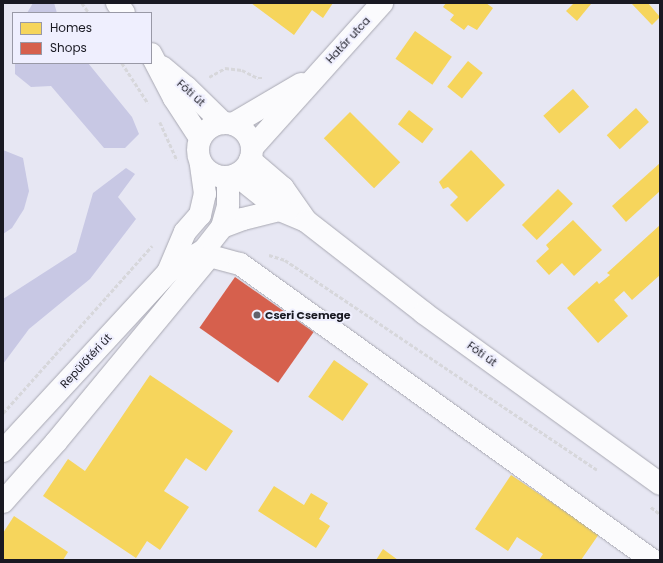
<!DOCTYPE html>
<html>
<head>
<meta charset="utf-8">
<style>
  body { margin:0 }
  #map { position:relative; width:663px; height:563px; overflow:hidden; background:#e7e7f3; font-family:Poppins,sans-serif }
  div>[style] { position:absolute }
  .green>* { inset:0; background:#c8c8e4 }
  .homes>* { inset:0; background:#f6d55c; transform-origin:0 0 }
  .shops>* { inset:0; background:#d6604d; transform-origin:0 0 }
  .path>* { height:2.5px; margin-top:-1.25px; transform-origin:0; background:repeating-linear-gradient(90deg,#d7d7db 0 4px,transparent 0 6px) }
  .roads { filter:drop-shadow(0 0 1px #a8a8b2) drop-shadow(0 0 1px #a8a8b2) }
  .minor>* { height:22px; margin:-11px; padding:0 11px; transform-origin:11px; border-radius:11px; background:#fbfbfd }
  .major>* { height:22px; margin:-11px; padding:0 11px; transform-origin:11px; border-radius:11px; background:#fbfbfd }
  .major>.ring { margin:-11px; padding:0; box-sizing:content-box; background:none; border:22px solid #fbfbfd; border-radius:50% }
  .dots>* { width:11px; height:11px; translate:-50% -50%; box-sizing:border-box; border:2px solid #efeffe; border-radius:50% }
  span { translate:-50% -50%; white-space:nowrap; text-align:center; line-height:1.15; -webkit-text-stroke:4px #efeffe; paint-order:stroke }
  .street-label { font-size:11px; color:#191922 }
  .poi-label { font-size:11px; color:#191922; font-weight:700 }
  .left { translate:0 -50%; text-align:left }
  .frame { position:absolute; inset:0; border:4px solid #191922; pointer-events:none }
  .legend { position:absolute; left:12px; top:12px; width:140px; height:52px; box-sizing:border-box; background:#efeffe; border:1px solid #9999a6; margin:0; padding:5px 7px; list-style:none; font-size:12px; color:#191922 }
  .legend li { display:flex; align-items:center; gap:8px; height:20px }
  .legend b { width:20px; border:1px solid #9999a6 }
</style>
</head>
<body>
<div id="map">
  <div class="green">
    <div style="clip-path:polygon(33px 3px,54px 3px,57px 13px,27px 13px)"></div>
    <div style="clip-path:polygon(15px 63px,88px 63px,132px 117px,139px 134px,125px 148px,104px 148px,51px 86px,31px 87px,15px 74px)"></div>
    <div style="clip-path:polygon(3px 150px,23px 158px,29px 191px,24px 209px,12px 228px,3px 234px)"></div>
    <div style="clip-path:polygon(126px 168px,135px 174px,118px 197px,136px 219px,90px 279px,29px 329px,3px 364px,3px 299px,76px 252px,93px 193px)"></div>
  </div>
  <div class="homes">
    <div style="clip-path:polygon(251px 3px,333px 3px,323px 18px,312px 10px,294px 35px)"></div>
    <div style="clip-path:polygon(446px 3px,486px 3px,493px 8px,477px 30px,468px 25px,464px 30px,450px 20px,454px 15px,443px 7px)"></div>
    <div style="clip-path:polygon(574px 3px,591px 4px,577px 21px,566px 11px)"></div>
    <div style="clip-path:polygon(631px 3px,648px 3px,660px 17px,652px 25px)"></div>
    <div style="left:415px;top:31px;width:45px;height:34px;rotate:35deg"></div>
    <div style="left:468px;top:61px;width:19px;height:33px;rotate:39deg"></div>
    <div style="left:573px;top:89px;width:24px;height:40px;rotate:48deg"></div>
    <div style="left:636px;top:108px;width:19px;height:40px;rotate:47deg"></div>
    <div style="left:409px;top:110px;width:31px;height:18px;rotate:38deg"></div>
    <div style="left:350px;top:112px;width:71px;height:37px;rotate:45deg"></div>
    <div style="clip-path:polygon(471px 150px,505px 185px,467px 222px,450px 205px,458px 197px,448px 187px,443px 189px,439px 182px)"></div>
    <div style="clip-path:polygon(660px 163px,660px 191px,626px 222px,612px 206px)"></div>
    <div style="left:558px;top:189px;width:21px;height:51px;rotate:45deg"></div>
    <div style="clip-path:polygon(573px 220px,602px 250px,574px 276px,562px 263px,549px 275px,536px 261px,549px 249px,546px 245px)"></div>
    <div style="clip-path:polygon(660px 225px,660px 275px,632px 300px,624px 291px,614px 300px,628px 316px,598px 343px,567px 308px,597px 281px,599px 284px,610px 275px,607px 273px)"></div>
    <div style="left:334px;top:360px;width:42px;height:45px;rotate:35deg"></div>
    <div style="clip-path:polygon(150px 375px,233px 431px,206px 471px,186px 458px,164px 491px,189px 507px,160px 550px,147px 541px,136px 558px,43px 496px,68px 459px,85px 471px)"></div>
    <div style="clip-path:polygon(511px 475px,599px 534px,581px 560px,539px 560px,543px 554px,517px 537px,508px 551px,475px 529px)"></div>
    <div style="clip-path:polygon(274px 486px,304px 505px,311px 493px,328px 503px,319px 519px,330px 526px,316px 548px,258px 511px)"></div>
    <div style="clip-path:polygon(14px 516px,68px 552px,63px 560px,3px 560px,3px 533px)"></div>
    <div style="clip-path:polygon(383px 549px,398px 560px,376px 560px)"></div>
  </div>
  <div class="shops">
    <div style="left:235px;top:277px;width:96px;height:62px;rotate:35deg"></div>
  </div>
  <div class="path">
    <div style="left:82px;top:3px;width:12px;rotate:55deg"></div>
    <div style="left:122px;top:63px;width:48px;rotate:57deg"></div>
    <div style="left:209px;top:77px;width:18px;rotate:-29deg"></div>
    <div style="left:225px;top:68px;width:17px;rotate:7deg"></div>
    <div style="left:242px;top:70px;width:18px;rotate:27deg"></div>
    <div style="left:258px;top:78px;width:5px"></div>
    <div style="left:160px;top:122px;width:42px;rotate:65.9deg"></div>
    <div style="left:269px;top:255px;width:17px;rotate:17deg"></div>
    <div style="left:285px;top:260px;width:376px;rotate:33.9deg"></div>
    <div style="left:3px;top:413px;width:224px;rotate:-48.3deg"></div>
    <div style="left:651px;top:507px;width:11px;rotate:38deg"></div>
  </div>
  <div class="roads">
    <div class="minor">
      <div style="left:233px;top:124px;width:79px;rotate:-30.5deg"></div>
      <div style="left:252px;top:148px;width:195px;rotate:-48.1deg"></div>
      <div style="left:222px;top:227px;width:22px;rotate:-21deg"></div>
      <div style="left:243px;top:219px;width:38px;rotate:-14deg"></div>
      <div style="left:168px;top:272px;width:43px;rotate:-67deg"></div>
      <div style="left:185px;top:232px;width:23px;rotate:-49deg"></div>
      <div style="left:200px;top:215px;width:22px;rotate:-77deg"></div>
      <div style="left:205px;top:194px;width:30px;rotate:-98deg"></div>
      <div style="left:3px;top:451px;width:243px;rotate:-47.3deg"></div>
      <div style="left:168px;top:272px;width:42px;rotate:-31.4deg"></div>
      <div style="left:204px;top:250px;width:29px;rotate:-52deg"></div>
      <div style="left:222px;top:227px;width:22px;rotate:-74deg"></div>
      <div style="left:228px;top:206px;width:29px;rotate:-90deg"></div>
      <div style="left:3px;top:502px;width:80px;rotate:-48.5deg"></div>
      <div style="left:56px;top:442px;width:241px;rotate:-50.4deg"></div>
      <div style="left:210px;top:256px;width:31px;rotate:15deg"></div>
      <div style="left:240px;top:264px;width:507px;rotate:35.7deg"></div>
    </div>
    <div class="major">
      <div style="left:117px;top:3px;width:12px;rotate:55deg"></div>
      <div style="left:151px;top:54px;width:50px;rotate:62.4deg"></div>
      <div style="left:174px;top:98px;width:48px;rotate:57deg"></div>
      <div style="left:162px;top:67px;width:31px;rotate:40deg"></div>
      <div style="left:186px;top:87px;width:52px;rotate:44.2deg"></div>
      <div class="ring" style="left:198px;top:123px;width:32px;height:32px"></div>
      <div style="left:250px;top:160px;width:43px;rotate:40.3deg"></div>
      <div style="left:283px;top:188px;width:40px;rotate:55.1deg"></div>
      <div style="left:236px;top:175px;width:56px;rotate:38.5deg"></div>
      <div style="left:280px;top:210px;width:28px;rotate:23deg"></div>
      <div style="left:306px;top:221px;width:150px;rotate:37.9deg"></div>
      <div style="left:424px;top:313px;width:291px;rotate:35.9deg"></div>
    </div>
  </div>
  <div class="dots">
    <div style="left:257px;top:315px;background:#61616b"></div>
  </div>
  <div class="street-label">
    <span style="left:348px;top:40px;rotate:-47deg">Határ utca</span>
    <span style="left:191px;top:93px;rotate:42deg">Fóti út</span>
    <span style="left:482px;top:354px;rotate:36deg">Fóti út</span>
    <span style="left:86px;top:361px;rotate:-47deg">Repülőtéri út</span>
  </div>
  <div class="poi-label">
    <span class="left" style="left:265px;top:315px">Cseri Csemege</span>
  </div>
  <div class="frame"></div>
  <ul class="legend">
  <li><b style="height:11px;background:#f6d55c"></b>Homes</li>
  <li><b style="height:11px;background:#d6604d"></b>Shops</li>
  </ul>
</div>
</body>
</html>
